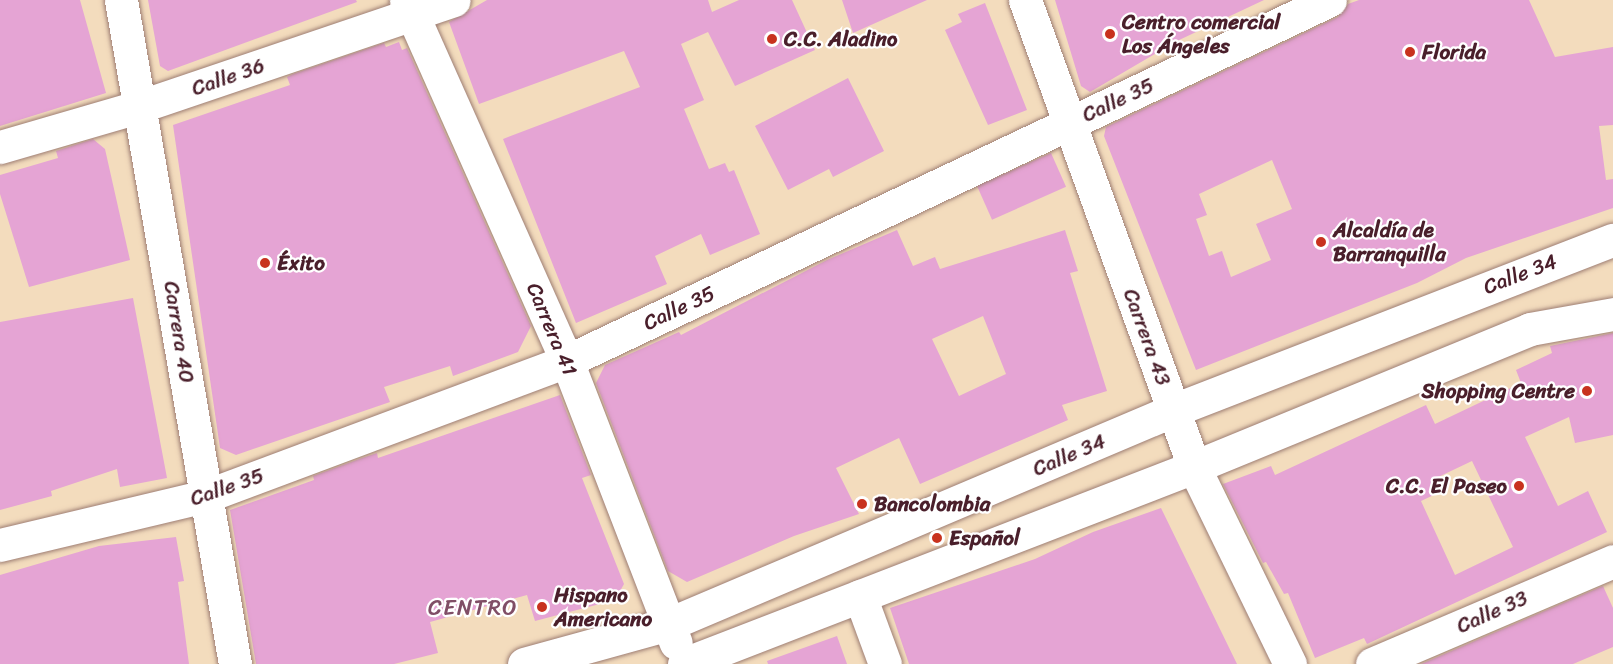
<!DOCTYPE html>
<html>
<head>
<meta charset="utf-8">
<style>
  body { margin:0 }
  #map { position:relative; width:1613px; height:664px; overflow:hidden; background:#f3dcbd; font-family:Sriracha,sans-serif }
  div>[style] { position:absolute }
  .building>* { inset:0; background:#e5a4d4; transform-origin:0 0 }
  .roads { filter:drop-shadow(0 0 2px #9e7e74) drop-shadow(0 0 2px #9e7e74) }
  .minor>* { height:33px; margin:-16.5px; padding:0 16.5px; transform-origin:16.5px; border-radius:16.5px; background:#fff }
  .dots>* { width:16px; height:16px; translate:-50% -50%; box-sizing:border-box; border:3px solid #fff; border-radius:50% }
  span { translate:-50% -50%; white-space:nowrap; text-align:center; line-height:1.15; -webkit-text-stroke:4.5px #fff; paint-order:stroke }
  .poi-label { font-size:21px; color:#4a1f2b; font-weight:700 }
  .left { translate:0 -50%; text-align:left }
  .right { translate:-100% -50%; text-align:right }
  .street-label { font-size:21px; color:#4a1f2b }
  .neighbourhood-label { font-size:22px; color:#804e66; letter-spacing:1.5px }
</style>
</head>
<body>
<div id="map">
  <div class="building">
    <div style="clip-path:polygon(0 0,80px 0,106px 93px,0 126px)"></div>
    <div style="clip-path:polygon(148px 0,356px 0,357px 2px,168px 71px,160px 66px)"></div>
    <div style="clip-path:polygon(487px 0,708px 0,712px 12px,739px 0,792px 0,815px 50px,735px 86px,708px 32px,681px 44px,704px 100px,684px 109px,709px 169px,725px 163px,729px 172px,734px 170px,760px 234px,710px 255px,701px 234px,655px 256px,667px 284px,576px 323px,503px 139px,640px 87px,624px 51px,479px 104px,449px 22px)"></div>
    <div style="clip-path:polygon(842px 0,927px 0,853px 33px)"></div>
    <div style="clip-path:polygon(1055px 0,1264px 0,1177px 41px,1090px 92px,1081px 86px)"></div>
    <div style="clip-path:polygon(evenodd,1359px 0,1529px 0,1555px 57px,1613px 47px,1613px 125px,1599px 126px,1606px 180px,1613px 179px,1613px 208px,1466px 258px,1417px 283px,1196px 370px,1104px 136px,1106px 127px,1338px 17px,1348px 4px,1359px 0,1272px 160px,1292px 209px,1256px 224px,1271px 260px,1231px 277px,1222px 251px,1209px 256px,1196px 219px,1207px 215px,1199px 194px,1272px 160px)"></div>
    <div style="clip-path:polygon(985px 3px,1027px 110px,988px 125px,945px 30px,962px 22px,958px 14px)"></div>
    <div style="clip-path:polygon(399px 42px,402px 50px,407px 48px,531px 326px,518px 352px,453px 376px,450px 366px,384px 387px,390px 402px,236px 455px,220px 448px,173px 125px,290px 85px,287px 77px,293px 74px,384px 43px,386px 47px)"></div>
    <div style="clip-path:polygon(848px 78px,884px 151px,833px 177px,829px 169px,788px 190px,755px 126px)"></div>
    <div style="clip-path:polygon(93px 139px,105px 149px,130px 260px,29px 287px,0 194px,0 175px,58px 158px,56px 151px)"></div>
    <div style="left:1051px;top:153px;width:37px;height:81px;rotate:66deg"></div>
    <div style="clip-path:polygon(evenodd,897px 230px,913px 266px,935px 257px,940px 269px,1065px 230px,1078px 271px,1070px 273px,1107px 391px,1062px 405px,1068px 420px,920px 484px,899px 438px,836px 468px,859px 514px,794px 536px,687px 582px,668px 571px,596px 383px,605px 365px,679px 332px,681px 335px,827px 260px,897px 230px,983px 316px,1006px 374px,959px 396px,932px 339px,983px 316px)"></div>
    <div style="clip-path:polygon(133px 298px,167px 478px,120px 487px,117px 469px,51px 491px,52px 496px,0 510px,0 322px)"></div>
    <div style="clip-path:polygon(evenodd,1613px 333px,1613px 435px,1575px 443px,1569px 417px,1525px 437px,1558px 506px,1588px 491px,1607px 532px,1367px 644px,1364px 638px,1315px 658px,1288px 593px,1284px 594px,1266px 562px,1263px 563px,1223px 484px,1271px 466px,1275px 475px,1426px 405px,1435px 424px,1521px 383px,1516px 370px,1552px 353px,1550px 346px,1613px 333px,1472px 461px,1513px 547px,1455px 575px,1421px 501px,1438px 493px,1432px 480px,1472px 461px)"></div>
    <div style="clip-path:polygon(560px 395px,591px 475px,582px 478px,624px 584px,615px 600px,535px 621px,527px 595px,430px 622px,438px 653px,394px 664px,256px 664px,230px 510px,314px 480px,313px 476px,362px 458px,377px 453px,378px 458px)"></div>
    <div style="clip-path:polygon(1161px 508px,1237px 664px,909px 664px,890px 608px,1035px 559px,1093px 532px)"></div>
    <div style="clip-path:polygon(176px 537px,184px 581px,178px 582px,189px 664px,0 664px,0 575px,99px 546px)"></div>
    <div style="clip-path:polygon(1603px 586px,1613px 608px,1613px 647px,1573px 664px,1421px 664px)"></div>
    <div style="clip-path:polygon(837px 636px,847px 664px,768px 664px,767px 661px)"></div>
  </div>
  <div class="roads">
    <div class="minor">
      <div style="left:121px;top:0;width:674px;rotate:80.26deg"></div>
      <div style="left:406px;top:0;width:395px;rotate:66deg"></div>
      <div style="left:567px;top:361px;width:302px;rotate:68.9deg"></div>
      <div style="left:1025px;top:0;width:497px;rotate:70.1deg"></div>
      <div style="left:1194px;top:467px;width:219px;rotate:64deg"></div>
      <div style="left:0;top:147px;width:147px;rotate:-16.2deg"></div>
      <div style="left:141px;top:106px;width:330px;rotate:-18.7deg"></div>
      <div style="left:0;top:545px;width:212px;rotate:-13.4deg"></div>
      <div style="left:206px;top:496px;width:385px;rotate:-20.5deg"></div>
      <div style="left:567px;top:361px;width:844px;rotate:-25.32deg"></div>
      <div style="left:860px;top:596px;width:72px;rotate:69.8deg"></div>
      <div style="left:524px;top:664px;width:150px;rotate:-15.4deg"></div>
      <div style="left:669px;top:624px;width:548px;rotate:-22.97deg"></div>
      <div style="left:1174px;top:410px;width:471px;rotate:-21.2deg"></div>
      <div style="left:684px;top:664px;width:547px;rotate:-21.12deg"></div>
      <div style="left:1194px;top:467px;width:363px;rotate:-22.3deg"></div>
      <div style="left:1530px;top:329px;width:84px;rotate:-10.2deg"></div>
      <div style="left:1372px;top:664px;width:262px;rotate:-23.1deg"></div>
    </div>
  </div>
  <div class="dots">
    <div style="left:1110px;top:34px;background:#c8321e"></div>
    <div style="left:772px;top:39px;background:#c8321e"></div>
    <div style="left:1410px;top:52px;background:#c8321e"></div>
    <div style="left:1321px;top:242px;background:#c8321e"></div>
    <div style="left:265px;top:263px;background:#c8321e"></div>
    <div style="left:1587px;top:391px;background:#c8321e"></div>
    <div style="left:1519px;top:486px;background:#c8321e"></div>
    <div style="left:862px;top:504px;background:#c8321e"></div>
    <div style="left:937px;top:538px;background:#c8321e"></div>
    <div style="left:542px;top:607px;background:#c8321e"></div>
  </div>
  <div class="poi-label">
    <span class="left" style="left:1122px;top:34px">Centro comercial<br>Los Ángeles</span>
    <span class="left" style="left:784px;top:39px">C.C. Aladino</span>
    <span class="left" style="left:1422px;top:52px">Florida</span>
    <span class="left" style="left:1333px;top:242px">Alcaldía de<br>Barranquilla</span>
    <span class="left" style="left:277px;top:263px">Éxito</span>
    <span class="right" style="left:1575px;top:391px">Shopping Centre</span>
    <span class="right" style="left:1507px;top:486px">C.C. El Paseo</span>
    <span class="left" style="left:874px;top:504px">Bancolombia</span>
    <span class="left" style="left:949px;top:538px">Español</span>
    <span class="left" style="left:554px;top:607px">Hispano<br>Americano</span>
  </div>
  <div class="street-label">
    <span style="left:228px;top:77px;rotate:-19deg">Calle 36</span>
    <span style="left:1118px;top:100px;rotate:-25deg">Calle 35</span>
    <span style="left:1520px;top:274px;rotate:-21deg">Calle 34</span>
    <span style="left:679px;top:308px;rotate:-25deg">Calle 35</span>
    <span style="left:552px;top:329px;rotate:67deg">Carrera 41</span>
    <span style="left:179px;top:332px;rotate:81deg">Carrera 40</span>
    <span style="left:1147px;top:337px;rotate:70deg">Carrera 43</span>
    <span style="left:1069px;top:455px;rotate:-23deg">Calle 34</span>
    <span style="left:227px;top:487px;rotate:-19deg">Calle 35</span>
    <span style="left:1492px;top:612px;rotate:-24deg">Calle 33</span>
  </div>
  <div class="neighbourhood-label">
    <span style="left:473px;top:608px">CENTRO</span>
  </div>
</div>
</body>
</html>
